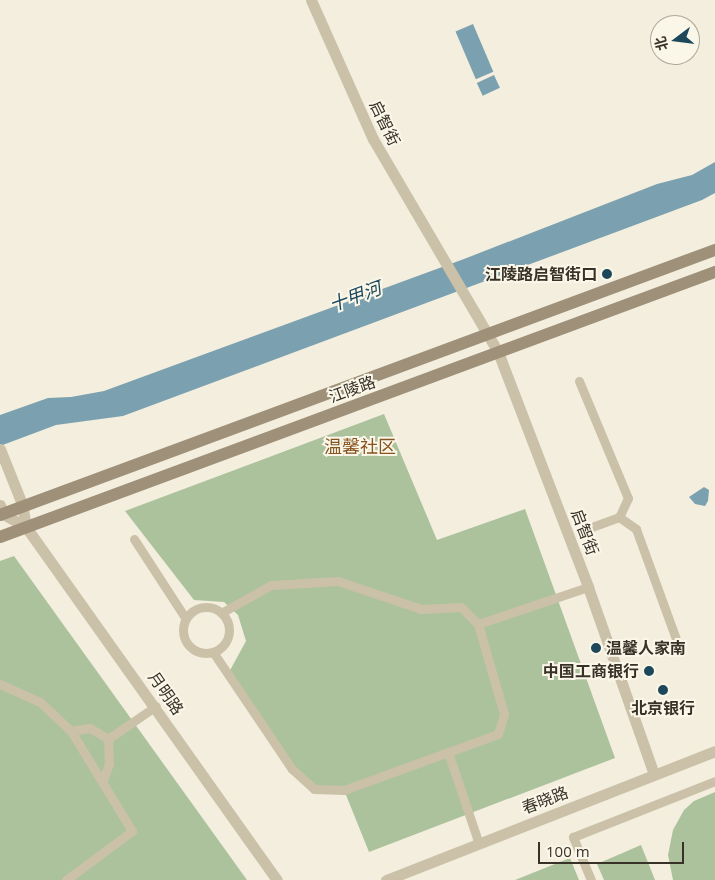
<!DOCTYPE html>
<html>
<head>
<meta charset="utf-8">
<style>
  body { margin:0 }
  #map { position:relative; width:715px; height:880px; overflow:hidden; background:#f3eedd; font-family:"Open Sans","Noto Sans SC",sans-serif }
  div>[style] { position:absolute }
  .green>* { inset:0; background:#acc29c }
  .water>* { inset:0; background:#7ba1b0; transform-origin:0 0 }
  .minor>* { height:9px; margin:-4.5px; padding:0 4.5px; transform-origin:4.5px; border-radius:4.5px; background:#cbc1a8 }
  .minor>.ring { margin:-4.5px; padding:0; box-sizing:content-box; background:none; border:9px solid #cbc1a8; border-radius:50% }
  .tertiary>* { height:11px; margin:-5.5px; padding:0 5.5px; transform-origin:5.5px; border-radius:5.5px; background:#cbc1a8 }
  .secondary>* { height:12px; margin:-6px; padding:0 6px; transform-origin:6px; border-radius:6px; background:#9f9079 }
  .dots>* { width:14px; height:14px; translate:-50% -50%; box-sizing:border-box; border:2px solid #faf7e9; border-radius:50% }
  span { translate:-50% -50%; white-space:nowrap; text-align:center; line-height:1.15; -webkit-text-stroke:4px #faf7e9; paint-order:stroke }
  .street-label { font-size:16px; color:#383128 }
  .poi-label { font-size:16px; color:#383128; font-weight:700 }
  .right { translate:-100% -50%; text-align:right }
  .left { translate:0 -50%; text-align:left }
  .water-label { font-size:18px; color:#1d475a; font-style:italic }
  .neighbourhood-label { font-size:18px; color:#885320 }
  .north { position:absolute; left:650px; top:15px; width:50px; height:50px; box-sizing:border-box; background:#faf7e9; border:1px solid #aca89c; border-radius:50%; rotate:255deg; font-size:14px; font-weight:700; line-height:20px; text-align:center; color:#383128 }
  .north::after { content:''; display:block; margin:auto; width:18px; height:22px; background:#1d475a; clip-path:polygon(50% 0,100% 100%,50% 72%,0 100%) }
  .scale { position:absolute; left:538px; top:842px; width:146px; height:22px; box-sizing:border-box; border:2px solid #383128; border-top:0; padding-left:6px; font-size:15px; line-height:18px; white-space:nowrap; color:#383128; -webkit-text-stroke:4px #faf7e9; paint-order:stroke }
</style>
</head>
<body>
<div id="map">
  <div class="green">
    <div style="clip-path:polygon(384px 414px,437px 540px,525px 509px,615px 758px,369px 852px,344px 790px,314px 789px,292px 769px,228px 674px,246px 641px,238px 615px,224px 602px,194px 600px,125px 511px)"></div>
    <div style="clip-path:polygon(14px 556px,247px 880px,0 880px,0 561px)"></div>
    <div style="clip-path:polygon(715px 792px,715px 880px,673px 880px,668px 855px,673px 830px,684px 810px,694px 801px)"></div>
    <div style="clip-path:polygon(641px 845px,655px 880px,604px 880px,597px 864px)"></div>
    <div style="clip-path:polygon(570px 858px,579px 880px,515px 880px)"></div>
  </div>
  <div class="water">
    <div style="left:473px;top:24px;width:52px;height:19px;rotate:67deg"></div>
    <div style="left:494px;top:75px;width:14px;height:19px;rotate:65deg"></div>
    <div style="clip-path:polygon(715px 162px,715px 193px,702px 200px,123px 416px,56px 425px,0 446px,0 415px,48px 398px,71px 397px,104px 391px,464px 259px,657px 184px,692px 175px)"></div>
    <div style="clip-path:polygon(704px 487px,709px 490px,708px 501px,705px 506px,695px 504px,689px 497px)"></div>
  </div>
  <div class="minor">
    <div style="left:579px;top:381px;width:127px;rotate:67.3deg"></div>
    <div style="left:628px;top:498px;width:21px;rotate:115deg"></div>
    <div style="left:589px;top:528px;width:32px;rotate:-20deg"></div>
    <div style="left:619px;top:517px;width:21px;rotate:35deg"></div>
    <div style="left:636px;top:529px;width:117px;rotate:70deg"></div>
    <div style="left:134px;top:539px;width:95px;rotate:57deg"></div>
    <div class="ring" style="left:183px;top:607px;width:37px;height:37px"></div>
    <div style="left:478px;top:624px;width:116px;rotate:-18.6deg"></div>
    <div style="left:213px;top:652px;width:141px;rotate:56deg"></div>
    <div style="left:292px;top:769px;width:30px;rotate:42deg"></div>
    <div style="left:314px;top:789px;width:30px;rotate:2deg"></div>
    <div style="left:344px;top:790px;width:164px;rotate:-20deg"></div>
    <div style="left:498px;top:734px;width:21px;rotate:-73deg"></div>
    <div style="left:504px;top:714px;width:94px;rotate:-106.1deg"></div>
    <div style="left:478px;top:624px;width:24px;rotate:-135deg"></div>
    <div style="left:461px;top:607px;width:40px;rotate:177.1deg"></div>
    <div style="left:421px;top:609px;width:88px;rotate:-161.4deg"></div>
    <div style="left:338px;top:581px;width:67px;rotate:176.6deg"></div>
    <div style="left:271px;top:585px;width:57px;rotate:150.8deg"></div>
    <div style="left:0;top:684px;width:44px;rotate:24.2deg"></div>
    <div style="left:40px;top:702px;width:42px;rotate:43.1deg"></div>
    <div style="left:71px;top:731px;width:117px;rotate:58.6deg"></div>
    <div style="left:132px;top:831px;width:82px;rotate:143.4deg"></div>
    <div style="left:71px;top:731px;width:19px;rotate:-9deg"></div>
    <div style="left:90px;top:728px;width:21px;rotate:31deg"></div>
    <div style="left:108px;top:739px;width:25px;rotate:88deg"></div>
    <div style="left:109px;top:764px;width:17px;rotate:111deg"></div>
    <div style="left:108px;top:739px;width:58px;rotate:-34.5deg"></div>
    <div style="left:448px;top:752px;width:97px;rotate:71.4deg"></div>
    <div style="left:591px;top:880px;width:47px;rotate:-112.7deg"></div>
    <div style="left:573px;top:837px;width:153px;rotate:-21.5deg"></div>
  </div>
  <div class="tertiary">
    <div style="left:311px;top:0;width:152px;rotate:66deg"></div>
    <div style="left:373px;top:139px;width:247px;rotate:59.6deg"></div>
    <div style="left:498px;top:352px;width:252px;rotate:69deg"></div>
    <div style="left:588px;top:587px;width:198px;rotate:70.6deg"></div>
    <div style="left:0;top:449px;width:59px;rotate:68.2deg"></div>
    <div style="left:22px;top:504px;width:23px;rotate:80deg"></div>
    <div style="left:0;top:505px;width:9px;rotate:72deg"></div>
    <div style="left:3px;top:514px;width:26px;rotate:29deg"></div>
    <div style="left:26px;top:527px;width:433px;rotate:54.6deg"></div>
    <div style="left:386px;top:880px;width:353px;rotate:-21.4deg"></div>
  </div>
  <div class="secondary">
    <div style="left:0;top:515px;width:763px;rotate:-20.34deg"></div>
    <div style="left:0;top:537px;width:763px;rotate:-20.34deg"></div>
  </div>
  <div class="dots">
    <div style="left:607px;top:274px;background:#1d475a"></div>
    <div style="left:596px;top:648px;background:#1d475a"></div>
    <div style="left:649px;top:671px;background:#1d475a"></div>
    <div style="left:663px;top:690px;background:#1d475a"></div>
  </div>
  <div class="street-label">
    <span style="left:385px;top:123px;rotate:64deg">启智街</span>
    <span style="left:352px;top:389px;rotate:-20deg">江陵路</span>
    <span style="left:585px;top:532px;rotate:69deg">启智街</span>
    <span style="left:166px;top:693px;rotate:55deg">月明路</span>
    <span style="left:545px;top:800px;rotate:-21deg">春晓路</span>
  </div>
  <div class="poi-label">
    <span class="right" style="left:597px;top:274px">江陵路启智街口</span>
    <span class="left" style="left:606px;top:648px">温馨人家南</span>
    <span class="right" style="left:639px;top:671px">中国工商银行</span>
    <span style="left:663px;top:708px">北京银行</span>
  </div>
  <div class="water-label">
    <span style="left:355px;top:296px;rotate:-20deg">十甲河</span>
  </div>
  <div class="neighbourhood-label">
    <span style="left:360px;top:446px">温馨社区</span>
  </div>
  <div class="north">北</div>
  <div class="scale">100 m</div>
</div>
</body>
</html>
